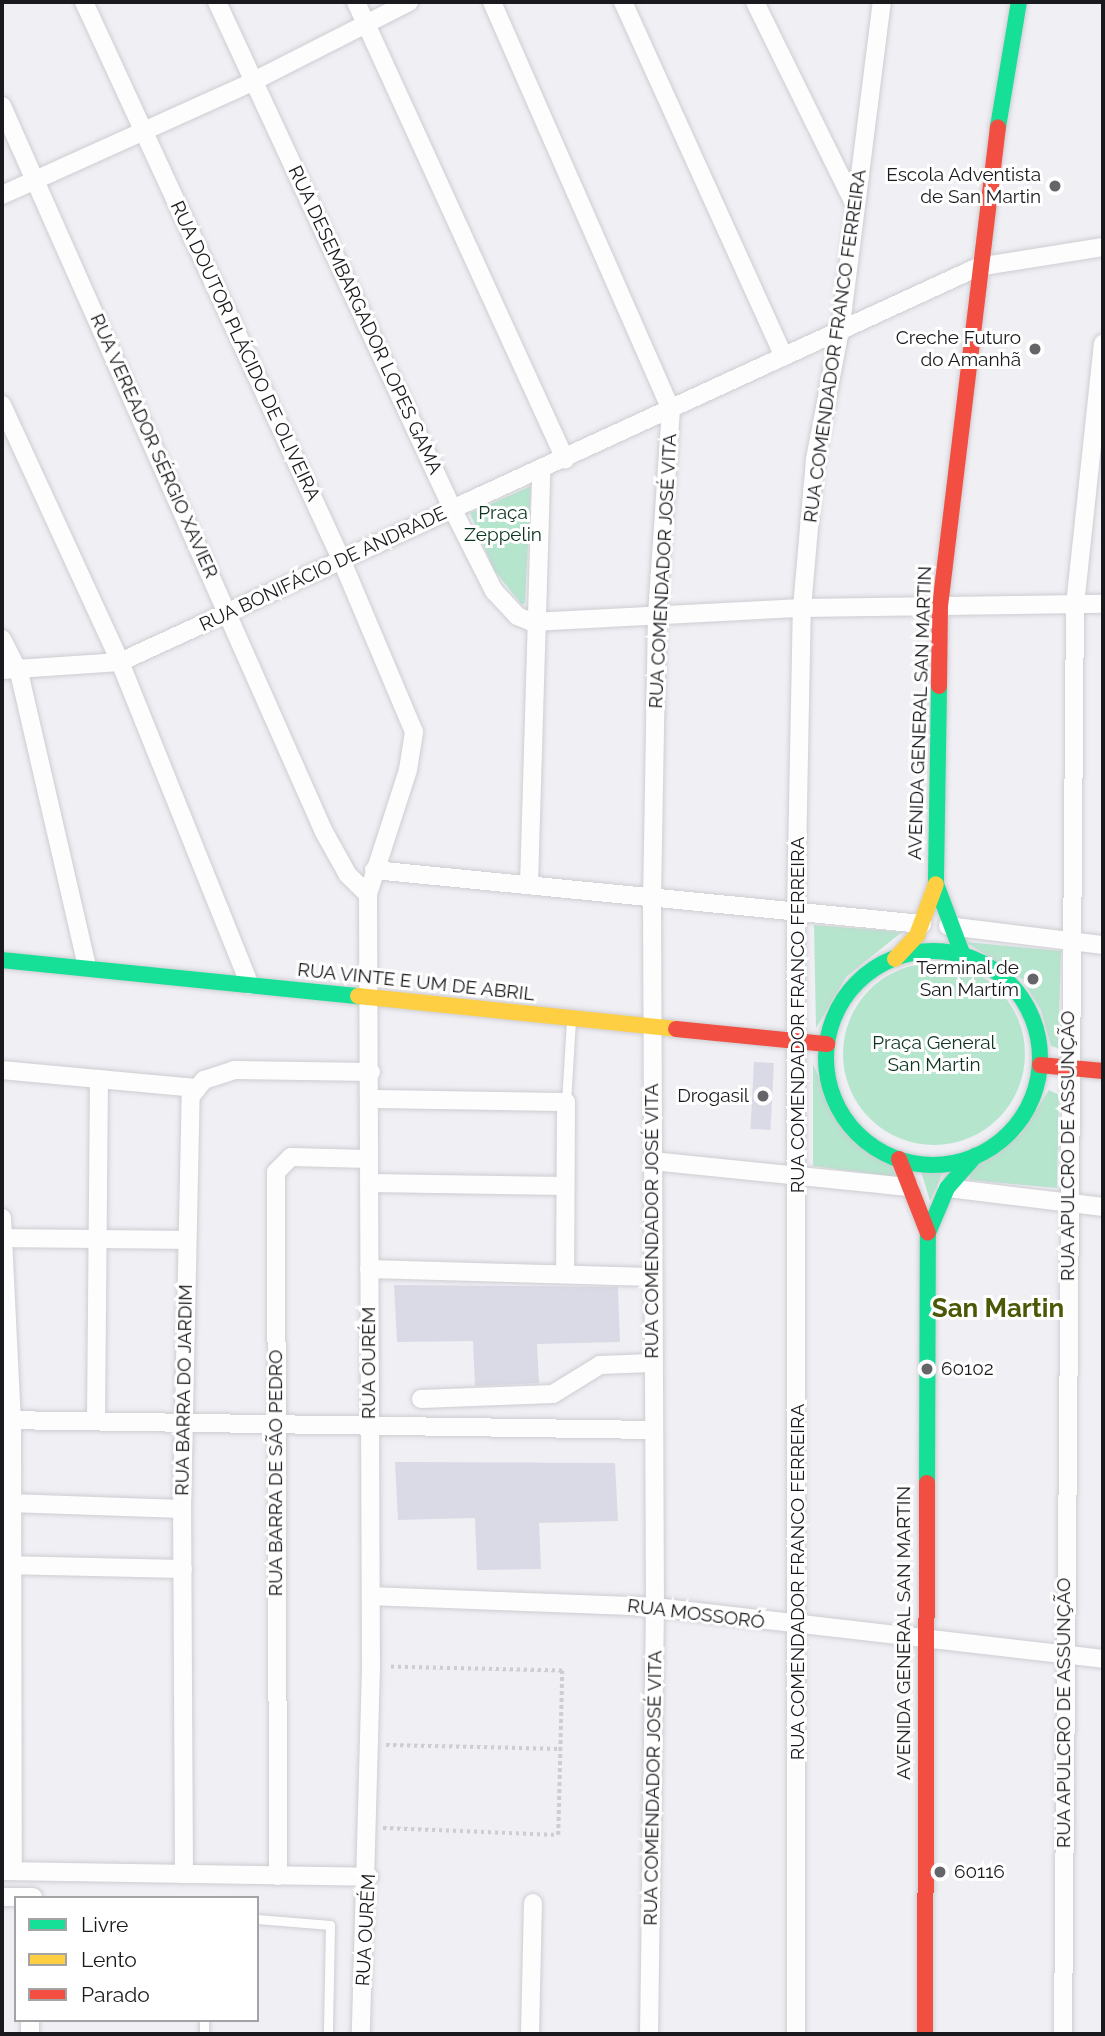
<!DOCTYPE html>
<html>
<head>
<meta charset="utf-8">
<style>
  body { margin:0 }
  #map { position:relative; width:1105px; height:2036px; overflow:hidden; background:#efeff4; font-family:Raleway,sans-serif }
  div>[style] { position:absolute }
  .green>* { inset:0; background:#b6e5ce }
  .round { border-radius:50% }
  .building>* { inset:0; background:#dadae6; transform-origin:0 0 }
  .path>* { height:3.5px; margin-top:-1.75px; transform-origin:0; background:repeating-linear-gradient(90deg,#ceced0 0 3.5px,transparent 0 7px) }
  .roads { filter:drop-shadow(0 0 2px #cdcdd2) drop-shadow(0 0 2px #cdcdd2) }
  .lane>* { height:9px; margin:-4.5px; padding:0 4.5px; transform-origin:4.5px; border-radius:4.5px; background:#fdfdfd }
  .street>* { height:18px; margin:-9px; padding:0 9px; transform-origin:9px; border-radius:9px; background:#fdfdfd }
  .fast>* { height:16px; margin:-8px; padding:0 8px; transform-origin:8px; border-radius:8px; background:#16e098 }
  .fast>.ring { margin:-8px; padding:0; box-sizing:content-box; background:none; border:16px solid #16e098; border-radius:50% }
  .slow>* { height:16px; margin:-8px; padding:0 8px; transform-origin:8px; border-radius:8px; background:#ffcf43 }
  .jam>* { height:16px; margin:-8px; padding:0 8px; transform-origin:8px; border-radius:8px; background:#f24e42 }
  .dots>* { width:19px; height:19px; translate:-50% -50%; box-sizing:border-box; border:4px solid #fff; border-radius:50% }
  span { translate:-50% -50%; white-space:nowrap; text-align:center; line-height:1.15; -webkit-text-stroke:6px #fff; paint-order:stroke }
  .poi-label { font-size:19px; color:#1a1a1e }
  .right { translate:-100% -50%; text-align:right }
  .left { translate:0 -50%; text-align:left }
  .street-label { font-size:19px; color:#1a1a1e }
  .park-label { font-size:19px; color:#0c3521 }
  .district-label { font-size:26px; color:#4b5805; font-weight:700 }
  .frame { position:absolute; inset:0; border:4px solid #1a1a1e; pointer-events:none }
  .legend { position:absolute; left:14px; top:1896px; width:245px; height:126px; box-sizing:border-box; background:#fff; border:2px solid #a3a3a5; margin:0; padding:9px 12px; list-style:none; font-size:21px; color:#1a1a1e }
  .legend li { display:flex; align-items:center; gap:14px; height:35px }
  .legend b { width:35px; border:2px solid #a3a3a5 }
</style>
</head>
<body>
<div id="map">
  <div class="green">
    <div style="clip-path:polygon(531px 486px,525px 603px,522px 605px,494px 570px,470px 513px)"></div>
    <div style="clip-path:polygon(814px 925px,902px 932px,846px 977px,816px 1028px)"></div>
    <div style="clip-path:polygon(966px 942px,1061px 951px,1058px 1048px,1051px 1046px,1041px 1010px,1022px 979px)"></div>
    <div class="round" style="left:843px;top:963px;width:182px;height:182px"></div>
    <div style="clip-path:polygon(813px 1064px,838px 1122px,898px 1169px,897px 1177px,813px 1166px)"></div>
    <div style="clip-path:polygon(1049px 1090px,1059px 1095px,1057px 1188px,970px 1180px,969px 1171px,1021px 1134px)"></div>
    <div style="clip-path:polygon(944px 1170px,930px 1201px,921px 1171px)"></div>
  </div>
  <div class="building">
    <div style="left:754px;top:1062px;width:20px;height:67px;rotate:3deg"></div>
    <div style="clip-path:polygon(394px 1285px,618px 1287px,620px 1342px,537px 1344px,539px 1383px,475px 1386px,473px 1341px,397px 1342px)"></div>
    <div style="clip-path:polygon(395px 1462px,615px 1463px,618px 1521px,539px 1523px,541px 1569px,477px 1570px,475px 1518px,398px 1520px)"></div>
  </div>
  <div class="path">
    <div style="left:386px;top:1745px;width:174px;rotate:1.3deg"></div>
    <div style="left:383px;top:1828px;width:175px;rotate:2.3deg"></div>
    <div style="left:558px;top:1835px;width:164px;rotate:-88.6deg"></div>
    <div style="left:562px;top:1671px;width:175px;rotate:-178.7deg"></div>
  </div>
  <div class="roads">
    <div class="lane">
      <div style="left:566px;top:1102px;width:81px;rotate:-86.5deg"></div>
      <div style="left:257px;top:1919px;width:73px;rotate:4.7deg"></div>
      <div style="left:330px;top:1925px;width:109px;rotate:91.1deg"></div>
      <div style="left:204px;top:2034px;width:14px;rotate:-90deg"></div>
    </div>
    <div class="street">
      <div style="left:84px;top:2px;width:613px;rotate:65.23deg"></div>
      <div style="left:341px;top:559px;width:188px;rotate:67.1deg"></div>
      <div style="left:414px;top:732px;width:38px;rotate:99deg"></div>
      <div style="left:408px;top:770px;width:130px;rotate:107.9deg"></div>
      <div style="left:368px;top:894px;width:773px;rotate:89.78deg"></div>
      <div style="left:371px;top:1667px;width:367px;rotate:91.6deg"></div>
      <div style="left:217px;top:2px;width:558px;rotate:65.09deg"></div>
      <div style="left:452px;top:508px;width:93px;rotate:63.2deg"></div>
      <div style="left:494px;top:591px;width:34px;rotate:47deg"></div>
      <div style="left:517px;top:616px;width:16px;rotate:22deg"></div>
      <div style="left:532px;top:622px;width:270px;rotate:-3deg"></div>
      <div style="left:802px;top:608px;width:301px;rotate:-0.8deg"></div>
      <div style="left:356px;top:2px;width:503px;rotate:65.42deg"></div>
      <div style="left:492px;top:2px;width:445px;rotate:66.3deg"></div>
      <div style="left:671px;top:409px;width:205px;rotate:93.9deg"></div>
      <div style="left:657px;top:614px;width:284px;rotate:91deg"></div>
      <div style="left:652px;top:898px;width:709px;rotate:89.76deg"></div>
      <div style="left:655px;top:1607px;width:427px;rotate:90.8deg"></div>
      <div style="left:623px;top:2px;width:388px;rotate:65.6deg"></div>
      <div style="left:755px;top:2px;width:226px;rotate:63.8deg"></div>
      <div style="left:2px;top:106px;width:794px;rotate:66.08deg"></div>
      <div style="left:324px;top:832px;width:49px;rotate:60.8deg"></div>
      <div style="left:348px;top:875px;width:28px;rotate:44deg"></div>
      <div style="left:2px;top:195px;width:277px;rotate:-24.3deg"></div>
      <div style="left:254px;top:81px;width:174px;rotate:-27deg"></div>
      <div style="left:2px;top:405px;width:283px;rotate:65.3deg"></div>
      <div style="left:120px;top:662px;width:348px;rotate:68.1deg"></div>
      <div style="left:2px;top:639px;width:37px;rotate:63deg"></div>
      <div style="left:19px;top:672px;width:302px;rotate:77deg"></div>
      <div style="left:2px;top:670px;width:118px;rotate:-3.9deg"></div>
      <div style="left:120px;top:662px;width:945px;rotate:-24.72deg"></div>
      <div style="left:978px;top:267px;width:127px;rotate:-9.1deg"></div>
      <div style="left:374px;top:870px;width:551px;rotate:5.63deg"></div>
      <div style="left:529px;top:885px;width:414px;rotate:-88.3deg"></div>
      <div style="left:948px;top:926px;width:156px;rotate:7deg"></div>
      <div style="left:2px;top:1070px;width:194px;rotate:5.3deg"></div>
      <div style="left:370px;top:1099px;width:196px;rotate:0.9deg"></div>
      <div style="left:566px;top:1102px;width:172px;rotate:90.3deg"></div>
      <div style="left:652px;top:1161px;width:259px;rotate:5.8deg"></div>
      <div style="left:369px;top:1183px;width:196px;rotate:0.9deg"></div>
      <div style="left:947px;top:1188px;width:157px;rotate:6.9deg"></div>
      <div style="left:2px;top:1218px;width:202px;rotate:87.2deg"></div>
      <div style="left:12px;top:1420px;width:451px;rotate:89.9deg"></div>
      <div style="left:3px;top:1238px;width:184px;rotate:0.6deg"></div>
      <div style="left:369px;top:1269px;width:283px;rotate:1.6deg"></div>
      <div style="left:421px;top:1399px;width:132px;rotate:-2.2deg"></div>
      <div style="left:553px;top:1394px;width:55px;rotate:-31.7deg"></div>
      <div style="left:600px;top:1365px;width:52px;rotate:-2.2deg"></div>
      <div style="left:2px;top:1420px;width:650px;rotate:0.88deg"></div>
      <div style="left:96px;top:1421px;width:342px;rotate:-89.5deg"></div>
      <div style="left:9px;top:1503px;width:173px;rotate:2deg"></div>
      <div style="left:2px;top:1565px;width:181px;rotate:1.3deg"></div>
      <div style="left:371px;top:1596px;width:284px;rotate:2.2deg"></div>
      <div style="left:655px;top:1607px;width:451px;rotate:6.6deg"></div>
      <div style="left:2px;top:1871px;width:367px;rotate:0.9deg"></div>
      <div style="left:184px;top:1874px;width:365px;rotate:-90.3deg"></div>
      <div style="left:182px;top:1509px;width:413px;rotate:-88.8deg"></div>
      <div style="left:191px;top:1096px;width:21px;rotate:-51deg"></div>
      <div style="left:204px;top:1080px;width:32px;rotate:-18deg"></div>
      <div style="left:234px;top:1070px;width:137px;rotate:0.8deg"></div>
      <div style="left:278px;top:1876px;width:704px;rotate:-90.16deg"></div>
      <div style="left:276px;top:1172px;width:21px;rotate:-45deg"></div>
      <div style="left:291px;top:1157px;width:78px;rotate:1.5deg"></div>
      <div style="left:2px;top:1897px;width:31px"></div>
      <div style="left:30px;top:2034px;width:14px;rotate:-90deg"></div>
      <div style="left:530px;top:2034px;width:131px;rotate:-88.7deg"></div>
      <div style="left:796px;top:2034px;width:1123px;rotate:-90deg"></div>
      <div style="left:796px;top:911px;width:303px;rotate:-88.9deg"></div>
      <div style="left:802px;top:608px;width:150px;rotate:-85deg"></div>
      <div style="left:815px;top:459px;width:136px;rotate:-79deg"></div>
      <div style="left:841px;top:325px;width:326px;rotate:-82.8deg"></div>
      <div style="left:1063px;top:2034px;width:1429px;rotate:-89.52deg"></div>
      <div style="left:1075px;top:605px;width:263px;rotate:-83.9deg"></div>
    </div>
    <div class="fast">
      <div style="left:998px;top:127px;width:127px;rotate:-80.5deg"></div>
      <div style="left:939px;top:686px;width:198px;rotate:90.9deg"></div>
      <div style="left:936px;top:884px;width:77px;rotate:69.4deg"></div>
      <div class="ring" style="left:826px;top:951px;width:198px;height:198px"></div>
      <div style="left:2px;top:960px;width:358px;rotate:5.8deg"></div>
      <div style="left:927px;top:1483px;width:250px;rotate:-89.8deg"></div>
      <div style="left:928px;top:1233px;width:49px;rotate:-67.1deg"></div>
      <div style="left:947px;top:1188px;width:43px;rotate:-48.8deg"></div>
    </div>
    <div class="slow">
      <div style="left:895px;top:959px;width:33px;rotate:-47deg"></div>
      <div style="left:917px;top:935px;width:54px;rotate:-69.6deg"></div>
      <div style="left:358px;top:996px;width:320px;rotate:5.9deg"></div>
    </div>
    <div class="jam">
      <div style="left:939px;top:686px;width:80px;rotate:-89.3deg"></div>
      <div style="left:940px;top:606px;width:482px;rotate:-83.1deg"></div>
      <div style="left:676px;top:1029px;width:152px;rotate:5.7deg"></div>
      <div style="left:1040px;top:1065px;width:63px;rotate:5.4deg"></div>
      <div style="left:899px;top:1159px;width:79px;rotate:68.6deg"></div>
      <div style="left:925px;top:2034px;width:551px;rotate:-89.79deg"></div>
    </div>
  </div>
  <div class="dots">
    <div style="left:1055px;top:186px;background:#656569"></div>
    <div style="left:1035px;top:349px;background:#656569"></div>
    <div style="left:1033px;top:979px;background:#656569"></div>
    <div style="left:763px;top:1096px;background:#656569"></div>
    <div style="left:927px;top:1369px;background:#656569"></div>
    <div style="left:940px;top:1872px;background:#656569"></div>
  </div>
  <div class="poi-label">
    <span class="right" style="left:1041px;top:186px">Escola Adventista<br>de San Martin</span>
    <span class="right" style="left:1021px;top:349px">Creche Futuro<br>do Amanhã</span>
    <span class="right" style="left:1019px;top:979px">Terminal de<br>San Martím</span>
    <span class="right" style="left:749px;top:1096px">Drogasil</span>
    <span class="left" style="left:941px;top:1369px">60102</span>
    <span class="left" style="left:954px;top:1872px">60116</span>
  </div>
  <div class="street-label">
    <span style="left:365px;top:320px;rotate:65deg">RUA DESEMBARGADOR LOPES GAMA</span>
    <span style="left:835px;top:346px;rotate:-82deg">RUA COMENDADOR FRANCO FERREIRA</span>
    <span style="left:245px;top:351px;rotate:65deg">RUA DOUTOR PLÁCIDO DE OLIVEIRA</span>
    <span style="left:154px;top:446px;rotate:66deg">RUA VEREADOR SÉRGIO XAVIER</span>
    <span style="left:323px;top:569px;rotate:-25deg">RUA BONIFÁCIO DE ANDRADE</span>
    <span style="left:663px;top:571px;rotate:-87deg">RUA COMENDADOR JOSÉ VITA</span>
    <span style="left:920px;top:713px;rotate:-88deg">AVENIDA GENERAL SAN MARTIN</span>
    <span style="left:416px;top:982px;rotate:6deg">RUA VINTE E UM DE ABRIL</span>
    <span style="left:798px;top:1015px;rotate:-90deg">RUA COMENDADOR FRANCO FERREIRA</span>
    <span style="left:1068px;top:1146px;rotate:-90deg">RUA APULCRO DE ASSUNÇÃO</span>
    <span style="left:652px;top:1221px;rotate:-90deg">RUA COMENDADOR JOSÉ VITA</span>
    <span style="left:369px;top:1363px;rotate:-90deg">RUA OURÉM</span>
    <span style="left:184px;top:1390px;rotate:-89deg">RUA BARRA DO JARDIM</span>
    <span style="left:276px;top:1473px;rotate:-90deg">RUA BARRA DE SÃO PEDRO</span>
    <span style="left:798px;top:1582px;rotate:-90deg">RUA COMENDADOR FRANCO FERREIRA</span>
    <span style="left:696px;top:1614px;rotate:7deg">RUA MOSSORÓ</span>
    <span style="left:904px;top:1633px;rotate:-90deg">AVENIDA GENERAL SAN MARTIN</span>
    <span style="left:1064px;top:1713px;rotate:-90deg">RUA APULCRO DE ASSUNÇÃO</span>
    <span style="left:653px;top:1788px;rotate:-89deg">RUA COMENDADOR JOSÉ VITA</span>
    <span style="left:366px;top:1930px;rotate:-87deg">RUA OURÉM</span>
  </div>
  <div class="park-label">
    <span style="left:503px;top:524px">Praça<br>Zeppelin</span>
    <span style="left:934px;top:1054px">Praça General<br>San Martin</span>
  </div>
  <div class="district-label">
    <span style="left:998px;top:1309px">San Martin</span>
  </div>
  <div class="frame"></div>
  <ul class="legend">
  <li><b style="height:9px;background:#16e098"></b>Livre</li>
  <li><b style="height:9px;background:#ffcf43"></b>Lento</li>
  <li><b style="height:9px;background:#f24e42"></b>Parado</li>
  </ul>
</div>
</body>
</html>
